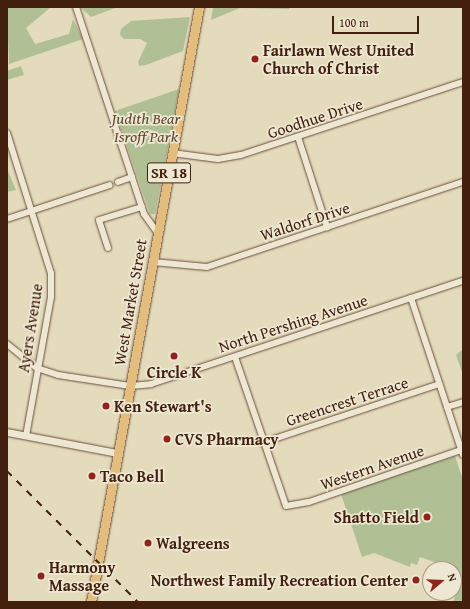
<!DOCTYPE html>
<html>
<head>
<meta charset="utf-8">
<style>
  body { margin:0 }
  #map { position:relative; width:470px; height:609px; overflow:hidden; background:#e4dabc; font-family:"Gentium Book Plus",serif }
  div>[style] { position:absolute }
  .green>* { inset:0; background:#b0c094 }
  .roads { filter:drop-shadow(0 0 1px #6a4e39) drop-shadow(0 0 1px #6a4e39) }
  .minor>* { height:6px; margin:-3px; padding:0 3px; transform-origin:3px; border-radius:3px; background:#ede7d3 }
  .tertiary>* { height:7px; margin:-3.5px; padding:0 3.5px; transform-origin:3.5px; border-radius:3.5px; background:#ede7d3 }
  .primary>* { height:9px; margin:-4.5px; padding:0 4.5px; transform-origin:4.5px; border-radius:4.5px; background:#e2bd7e }
  .rail>* { height:1.5px; margin-top:-0.75px; transform-origin:0; background:repeating-linear-gradient(90deg,#42200d 0 7px,transparent 0 14px) }
  .dots>* { width:11px; height:11px; translate:-50% -50%; box-sizing:border-box; border:2px solid #ede7d3; border-radius:50% }
  span { translate:-50% -50%; white-space:nowrap; text-align:center; line-height:1.15; -webkit-text-stroke:3.5px #ede7d3; paint-order:stroke }
  .shield-label span { padding:1px 3px; background:#ede7d3; border:1px solid; border-radius:3px; -webkit-text-stroke-width:0 }
  .shield-label { font-size:15px; color:#42200d; font-weight:700 }
  .poi-label { font-size:16px; color:#42200d; font-weight:700 }
  .left { translate:0 -50%; text-align:left }
  .right { translate:-100% -50%; text-align:right }
  .park-label { font-size:16px; color:#5e482f; font-style:italic }
  .street-label { font-size:16px; color:#42200d }
  .frame { position:absolute; inset:0; border:8px solid #42200d; pointer-events:none }
  .north { position:absolute; left:422px; top:561px; width:40px; height:40px; box-sizing:border-box; background:#ede7d3; border:1px solid #a99784; border-radius:50%; rotate:71deg; font-size:11px; font-weight:700; line-height:16px; text-align:center; color:#42200d }
  .north::after { content:''; display:block; margin:auto; width:14px; height:18px; background:#8f2418; clip-path:polygon(50% 0,100% 100%,50% 72%,0 100%) }
  .scale { position:absolute; left:332px; top:16px; width:87px; height:18px; box-sizing:border-box; border:2px solid #42200d; border-top:0; padding-left:5px; font-size:12px; line-height:14px; white-space:nowrap; color:#42200d; -webkit-text-stroke:3px #ede7d3; paint-order:stroke }
</style>
</head>
<body>
<div id="map">
  <div class="green">
    <div style="clip-path:polygon(7px 7px,51px 7px,26px 28px,35px 44px,69px 34px,73px 19px,83px 39px,9px 64px)"></div>
    <div style="clip-path:polygon(80px 7px,118px 7px,91px 17px)"></div>
    <div style="clip-path:polygon(213px 7px,289px 7px,289px 9px,240px 8px,211px 20px)"></div>
    <div style="clip-path:polygon(190px 17px,183px 51px,146px 65px,139px 66px,138px 62px,147px 43px,140px 39px,124px 39px,120px 35px,121px 29px,131px 21px)"></div>
    <div style="clip-path:polygon(21px 66px,24px 75px,7px 80px,7px 71px)"></div>
    <div style="clip-path:polygon(179px 89px,155px 214px,150px 214px,115px 111px)"></div>
    <div style="clip-path:polygon(7px 169px,16px 190px,7px 192px)"></div>
    <div style="clip-path:polygon(463px 349px,463px 375px,456px 355px)"></div>
    <div style="clip-path:polygon(455px 456px,463px 480px,463px 602px,453px 602px,458px 589px,454px 587px,454px 569px,438px 569px,440px 564px,420px 557px,417px 565px,411px 563px,410px 567px,374px 553px,362px 557px,341px 494px)"></div>
  </div>
  <div class="roads">
    <div class="minor">
      <div style="left:76px;top:7px;width:218px;rotate:71.8deg"></div>
      <div style="left:144px;top:214px;width:24px;rotate:54deg"></div>
      <div style="left:7px;top:133px;width:147px;rotate:72.6deg"></div>
      <div style="left:51px;top:273px;width:24px;rotate:90deg"></div>
      <div style="left:51px;top:297px;width:141px;rotate:100.2deg"></div>
      <div style="left:298px;top:137px;width:95px;rotate:72.1deg"></div>
      <div style="left:172px;top:153px;width:46px;rotate:7.4deg"></div>
      <div style="left:218px;top:159px;width:23px;rotate:-10deg"></div>
      <div style="left:241px;top:155px;width:234px;rotate:-18.2deg"></div>
      <div style="left:118px;top:182px;width:15px;rotate:-20deg"></div>
      <div style="left:7px;top:219px;width:108px;rotate:-18.3deg"></div>
      <div style="left:108px;top:248px;width:29px;rotate:-108deg"></div>
      <div style="left:99px;top:220px;width:45px;rotate:-16.8deg"></div>
      <div style="left:153px;top:262px;width:54px;rotate:5.3deg"></div>
      <div style="left:207px;top:267px;width:270px;rotate:-18.4deg"></div>
      <div style="left:411px;top:298px;width:165px;rotate:71.7deg"></div>
      <div style="left:7px;top:344px;width:38px;rotate:39deg"></div>
      <div style="left:37px;top:368px;width:22px;rotate:18deg"></div>
      <div style="left:58px;top:375px;width:73px;rotate:8.7deg"></div>
      <div style="left:130px;top:386px;width:21px;rotate:-5deg"></div>
      <div style="left:151px;top:384px;width:329px;rotate:-18.3deg"></div>
      <div style="left:235px;top:357px;width:157px;rotate:71.1deg"></div>
      <div style="left:286px;top:506px;width:23px;rotate:-10deg"></div>
      <div style="left:309px;top:502px;width:161px;rotate:-18.9deg"></div>
      <div style="left:447px;top:407px;width:17px;rotate:-17deg"></div>
      <div style="left:262px;top:443px;width:187px;rotate:-18.4deg"></div>
    </div>
    <div class="tertiary">
      <div style="left:7px;top:432px;width:112px;rotate:10.8deg"></div>
    </div>
    <div class="primary">
      <div style="left:91px;top:602px;width:605px;rotate:-79.71deg"></div>
    </div>
  </div>
  <div class="rail">
    <div style="left:7px;top:471px;width:185px;rotate:45deg"></div>
  </div>
  <div class="dots">
    <div style="left:255px;top:59px;background:#8f2418"></div>
    <div style="left:174px;top:356px;background:#8f2418"></div>
    <div style="left:106px;top:406px;background:#8f2418"></div>
    <div style="left:167px;top:439px;background:#8f2418"></div>
    <div style="left:92px;top:476px;background:#8f2418"></div>
    <div style="left:427px;top:517px;background:#8f2418"></div>
    <div style="left:148px;top:543px;background:#8f2418"></div>
    <div style="left:41px;top:576px;background:#8f2418"></div>
    <div style="left:416px;top:580px;background:#8f2418"></div>
  </div>
  <div class="shield-label">
    <span style="left:169px;top:173px">SR 18</span>
  </div>
  <div class="poi-label">
    <span class="left" style="left:263px;top:59px">Fairlawn West United<br>Church of Christ</span>
    <span style="left:174px;top:372px">Circle K</span>
    <span class="left" style="left:114px;top:406px">Ken Stewart's</span>
    <span class="left" style="left:175px;top:439px">CVS Pharmacy</span>
    <span class="left" style="left:100px;top:476px">Taco Bell</span>
    <span class="right" style="left:419px;top:517px">Shatto Field</span>
    <span class="left" style="left:156px;top:543px">Walgreens</span>
    <span class="left" style="left:49px;top:576px">Harmony<br>Massage</span>
    <span class="right" style="left:408px;top:580px">Northwest Family Recreation Center</span>
  </div>
  <div class="park-label">
    <span style="left:146px;top:127px">Judith Bear<br>Isroff Park</span>
  </div>
  <div class="street-label">
    <span style="left:315px;top:118px;rotate:-18deg">Goodhue Drive</span>
    <span style="left:305px;top:221px;rotate:-18deg">Waldorf Drive</span>
    <span style="left:130px;top:302px;rotate:-80deg">West Market Street</span>
    <span style="left:293px;top:323px;rotate:-18deg">North Pershing Avenue</span>
    <span style="left:30px;top:328px;rotate:-81deg">Ayers Avenue</span>
    <span style="left:347px;top:401px;rotate:-18deg">Greencrest Terrace</span>
    <span style="left:372px;top:467px;rotate:-19deg">Western Avenue</span>
  </div>
  <div class="frame"></div>
  <div class="north">N</div>
  <div class="scale">100 m</div>
</div>
</body>
</html>
